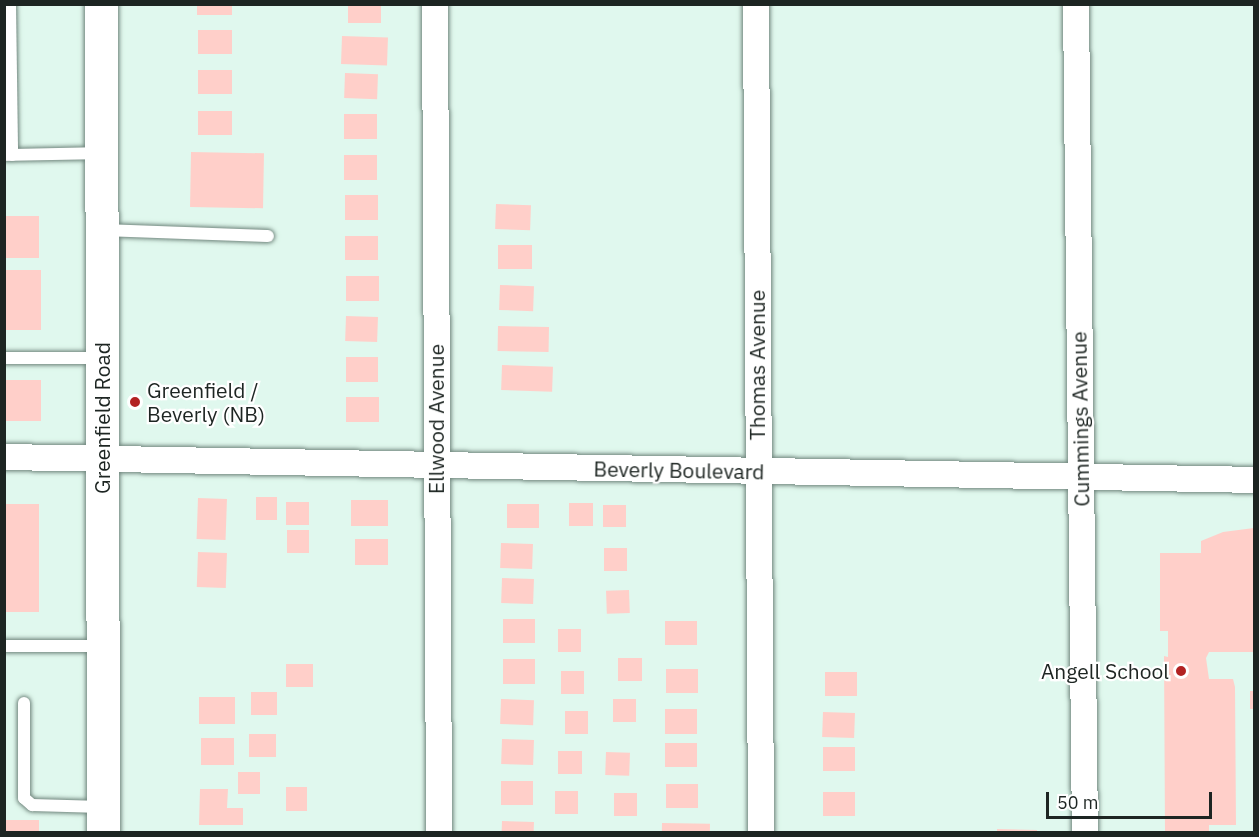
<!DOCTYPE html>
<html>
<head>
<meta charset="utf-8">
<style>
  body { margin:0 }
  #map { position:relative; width:1259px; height:837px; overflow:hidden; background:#e0f8ee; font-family:"IBM Plex Sans",sans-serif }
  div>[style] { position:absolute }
  .building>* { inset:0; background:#ffcfc9; transform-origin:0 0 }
  .roads { filter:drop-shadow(0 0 2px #72887f) drop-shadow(0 0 2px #72887f) }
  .lane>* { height:12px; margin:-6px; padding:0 6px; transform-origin:6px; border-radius:6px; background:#fff }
  .street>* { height:26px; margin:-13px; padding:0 13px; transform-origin:13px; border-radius:13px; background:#fff }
  .secondary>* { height:33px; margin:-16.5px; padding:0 16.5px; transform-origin:16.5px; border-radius:16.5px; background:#fff }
  .dots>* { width:16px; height:16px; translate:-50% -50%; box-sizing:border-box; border:3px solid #fff; border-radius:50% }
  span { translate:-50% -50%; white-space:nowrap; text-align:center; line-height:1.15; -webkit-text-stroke:4.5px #fff; paint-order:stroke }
  .street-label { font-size:21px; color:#1d2522 }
  .poi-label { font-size:21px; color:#1d2522 }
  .left { translate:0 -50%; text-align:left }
  .right { translate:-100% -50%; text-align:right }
  .frame { position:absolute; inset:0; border:6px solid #1d2522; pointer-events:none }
  .scale { position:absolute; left:1046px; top:792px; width:166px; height:27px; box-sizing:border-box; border:3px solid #1d2522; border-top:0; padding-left:8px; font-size:18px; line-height:21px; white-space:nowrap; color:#1d2522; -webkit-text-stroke:4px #fff; paint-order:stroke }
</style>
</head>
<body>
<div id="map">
  <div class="building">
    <div style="left:197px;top:4px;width:35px;height:11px"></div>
    <div style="left:348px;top:4px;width:33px;height:19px"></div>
    <div style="left:198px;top:30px;width:34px;height:24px"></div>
    <div style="left:342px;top:36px;width:46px;height:28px;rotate:2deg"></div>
    <div style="left:198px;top:70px;width:34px;height:24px"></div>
    <div style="left:345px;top:73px;width:33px;height:25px;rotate:2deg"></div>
    <div style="left:198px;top:111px;width:34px;height:24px"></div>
    <div style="left:344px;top:114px;width:33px;height:25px"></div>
    <div style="left:191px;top:152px;width:73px;height:55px;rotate:1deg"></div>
    <div style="left:344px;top:155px;width:33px;height:25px"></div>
    <div style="left:345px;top:195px;width:33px;height:25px"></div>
    <div style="left:496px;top:204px;width:35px;height:25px;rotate:2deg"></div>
    <div style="left:4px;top:216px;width:35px;height:42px"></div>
    <div style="left:345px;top:236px;width:33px;height:24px"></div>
    <div style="left:498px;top:245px;width:34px;height:24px"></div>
    <div style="left:4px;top:270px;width:37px;height:60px"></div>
    <div style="left:346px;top:276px;width:33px;height:25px"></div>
    <div style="left:500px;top:285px;width:34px;height:25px;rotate:2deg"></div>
    <div style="left:346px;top:316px;width:32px;height:25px;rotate:2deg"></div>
    <div style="left:498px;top:326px;width:51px;height:25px;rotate:1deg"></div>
    <div style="left:346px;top:357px;width:32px;height:25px"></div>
    <div style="left:502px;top:365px;width:51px;height:25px;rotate:2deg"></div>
    <div style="left:4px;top:380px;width:37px;height:41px"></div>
    <div style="left:346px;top:397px;width:33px;height:25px"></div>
    <div style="left:256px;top:497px;width:21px;height:23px"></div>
    <div style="left:198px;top:498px;width:29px;height:41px;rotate:2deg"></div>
    <div style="left:351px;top:500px;width:37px;height:26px"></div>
    <div style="left:286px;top:502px;width:23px;height:23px"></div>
    <div style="left:569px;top:503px;width:24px;height:23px"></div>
    <div style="left:4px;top:504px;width:35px;height:108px"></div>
    <div style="left:507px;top:504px;width:32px;height:24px"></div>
    <div style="left:603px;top:505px;width:23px;height:22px"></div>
    <div style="clip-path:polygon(1254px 528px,1254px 652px,1209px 652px,1206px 658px,1209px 679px,1233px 679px,1235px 687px,1236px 825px,1209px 825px,1209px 831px,1198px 832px,1165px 832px,1164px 656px,1168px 657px,1168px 631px,1160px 631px,1160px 553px,1201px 553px,1201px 541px,1223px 532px)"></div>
    <div style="left:287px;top:530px;width:22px;height:23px"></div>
    <div style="left:355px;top:539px;width:33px;height:26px"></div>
    <div style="left:501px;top:543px;width:32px;height:25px;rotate:2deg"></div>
    <div style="left:604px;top:548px;width:23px;height:23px"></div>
    <div style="left:198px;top:552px;width:29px;height:35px;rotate:2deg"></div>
    <div style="left:502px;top:578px;width:32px;height:25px;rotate:2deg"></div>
    <div style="left:629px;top:590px;width:23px;height:23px;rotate:88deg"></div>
    <div style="left:503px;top:619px;width:32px;height:24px"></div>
    <div style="left:665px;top:621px;width:32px;height:24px"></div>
    <div style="left:558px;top:629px;width:23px;height:23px"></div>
    <div style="left:618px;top:658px;width:24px;height:23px"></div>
    <div style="left:503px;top:659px;width:32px;height:25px"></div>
    <div style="left:286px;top:664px;width:27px;height:23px"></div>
    <div style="left:666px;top:669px;width:32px;height:24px"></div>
    <div style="left:561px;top:671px;width:23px;height:23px"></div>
    <div style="left:825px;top:672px;width:32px;height:24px"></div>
    <div style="left:1250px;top:691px;width:4px;height:18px"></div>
    <div style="left:251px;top:692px;width:26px;height:23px"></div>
    <div style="left:199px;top:697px;width:36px;height:27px"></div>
    <div style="left:501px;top:699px;width:33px;height:25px;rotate:2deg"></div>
    <div style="left:636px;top:699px;width:23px;height:23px;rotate:90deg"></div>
    <div style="left:665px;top:709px;width:32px;height:25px"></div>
    <div style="left:588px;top:711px;width:23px;height:23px;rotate:90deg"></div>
    <div style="left:823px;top:712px;width:32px;height:25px;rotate:2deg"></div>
    <div style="left:249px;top:734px;width:27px;height:23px"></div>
    <div style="left:201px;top:738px;width:33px;height:27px"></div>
    <div style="left:502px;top:739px;width:32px;height:25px;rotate:2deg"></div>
    <div style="left:665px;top:743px;width:32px;height:24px"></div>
    <div style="left:823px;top:747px;width:32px;height:24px"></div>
    <div style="left:582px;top:751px;width:23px;height:24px;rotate:90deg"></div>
    <div style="left:606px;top:752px;width:24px;height:23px;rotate:2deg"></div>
    <div style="left:238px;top:772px;width:22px;height:22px"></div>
    <div style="left:501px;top:781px;width:32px;height:24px"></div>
    <div style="left:666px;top:784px;width:32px;height:24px"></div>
    <div style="left:286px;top:787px;width:21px;height:24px"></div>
    <div style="clip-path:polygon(200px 789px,228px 789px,227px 808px,243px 808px,243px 825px,199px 825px)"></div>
    <div style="left:578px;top:791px;width:23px;height:23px;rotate:90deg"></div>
    <div style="left:823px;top:792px;width:32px;height:24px"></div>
    <div style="left:637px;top:793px;width:23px;height:23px;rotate:90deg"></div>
    <div style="left:4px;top:820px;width:35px;height:12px"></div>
    <div style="left:502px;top:821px;width:32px;height:11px;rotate:2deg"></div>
    <div style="left:662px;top:823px;width:48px;height:9px;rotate:1deg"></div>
    <div style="clip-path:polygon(997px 829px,1037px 830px,1037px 832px,997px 832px)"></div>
  </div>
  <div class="roads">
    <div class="lane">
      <div style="left:10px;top:4px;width:151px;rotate:89.2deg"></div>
      <div style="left:6px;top:155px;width:93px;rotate:-1.2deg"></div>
      <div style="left:102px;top:230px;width:166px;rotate:2.1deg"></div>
      <div style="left:4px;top:358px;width:97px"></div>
      <div style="left:4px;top:646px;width:98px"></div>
      <div style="left:24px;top:703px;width:95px;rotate:90deg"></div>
      <div style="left:24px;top:798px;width:11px;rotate:41deg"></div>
      <div style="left:32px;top:805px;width:70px;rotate:1.6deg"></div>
    </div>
    <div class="street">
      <div style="left:435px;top:4px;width:828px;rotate:89.72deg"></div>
      <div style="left:756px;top:4px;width:828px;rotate:89.65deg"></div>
      <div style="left:1076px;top:4px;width:828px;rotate:89.38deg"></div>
      <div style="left:4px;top:457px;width:1250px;rotate:1.05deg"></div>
    </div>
    <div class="secondary">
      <div style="left:101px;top:4px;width:828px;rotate:89.86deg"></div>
    </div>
  </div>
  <div class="dots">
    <div style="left:135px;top:402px;background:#b22222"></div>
    <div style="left:1181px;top:671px;background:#b22222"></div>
  </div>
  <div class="street-label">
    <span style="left:757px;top:365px;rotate:-90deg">Thomas Avenue</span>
    <span style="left:102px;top:418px;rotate:-90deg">Greenfield Road</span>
    <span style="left:436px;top:419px;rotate:-90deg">Ellwood Avenue</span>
    <span style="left:1080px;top:419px;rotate:-91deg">Cummings Avenue</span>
    <span style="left:679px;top:470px;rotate:1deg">Beverly Boulevard</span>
  </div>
  <div class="poi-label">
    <span class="left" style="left:147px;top:402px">Greenfield /<br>Beverly (NB)</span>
    <span class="right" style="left:1169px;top:671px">Angell School</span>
  </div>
  <div class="frame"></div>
  <div class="scale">50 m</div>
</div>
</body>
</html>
